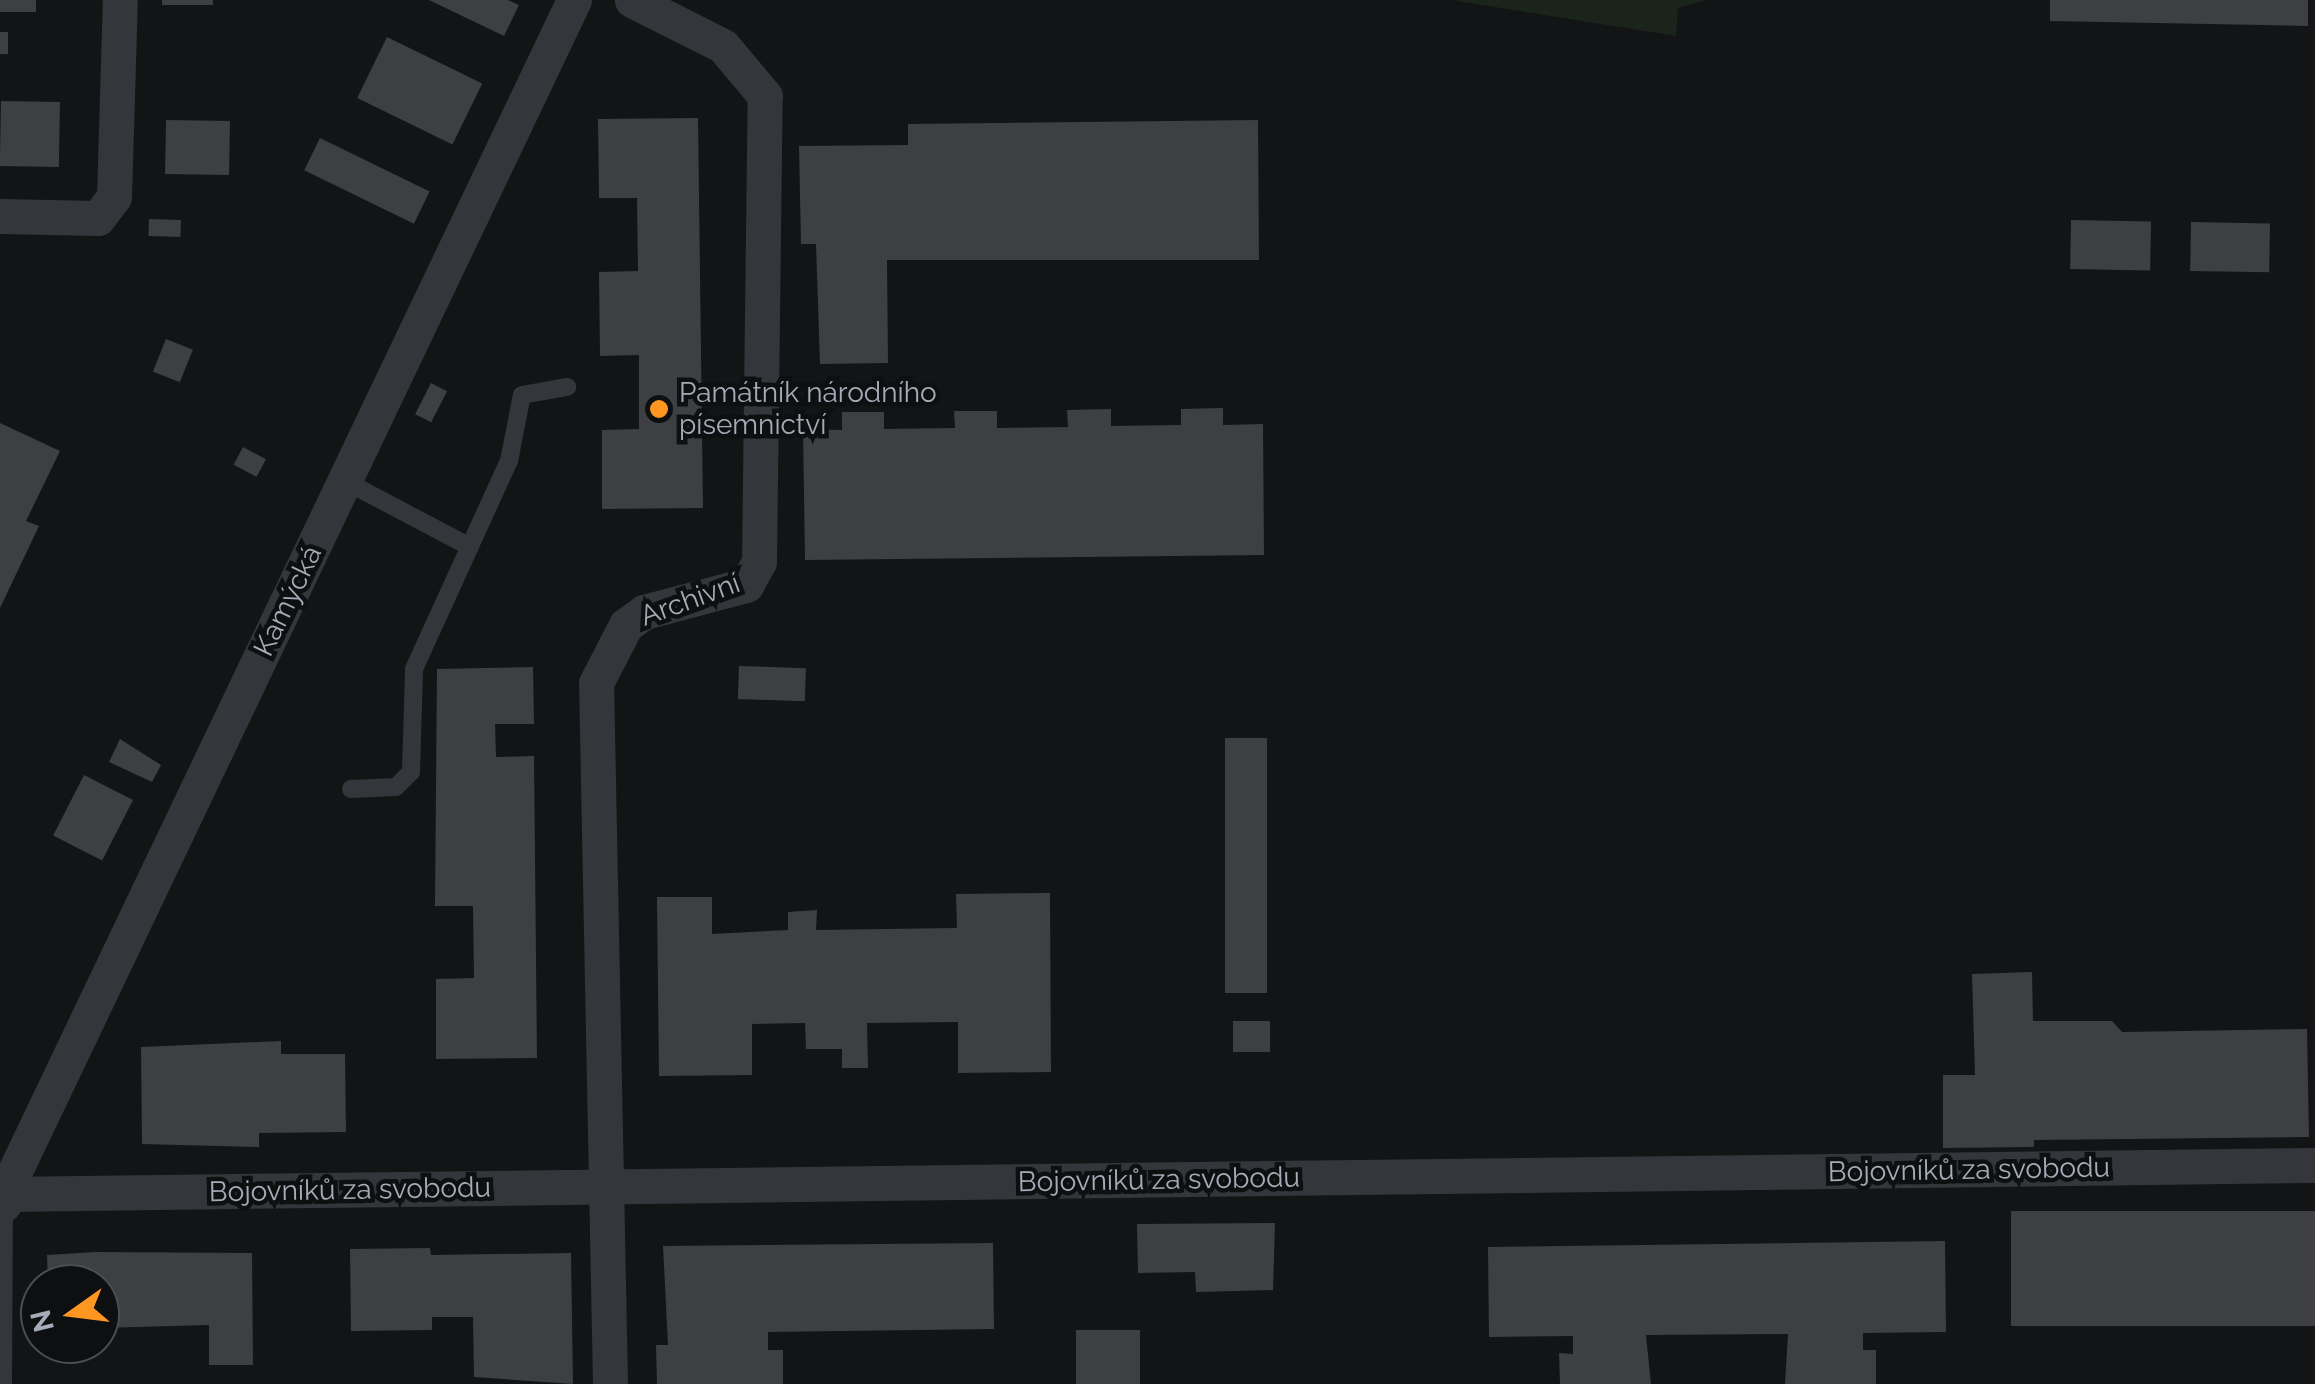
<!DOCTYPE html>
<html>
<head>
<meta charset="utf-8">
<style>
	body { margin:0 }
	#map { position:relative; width:2315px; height:1384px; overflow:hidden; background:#131415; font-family:Raleway,sans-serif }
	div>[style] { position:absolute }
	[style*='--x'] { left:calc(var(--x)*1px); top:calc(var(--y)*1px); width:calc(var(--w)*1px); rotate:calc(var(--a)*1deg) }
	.green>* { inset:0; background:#1b241b }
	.building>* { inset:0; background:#3d3f43; transform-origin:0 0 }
	.service>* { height:18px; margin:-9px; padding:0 9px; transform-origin:9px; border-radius:9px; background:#34363b }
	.minor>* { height:35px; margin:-17.5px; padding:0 17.5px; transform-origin:17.5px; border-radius:17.5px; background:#34363b }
	.tertiary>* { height:45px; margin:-22.5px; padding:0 22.5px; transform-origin:22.5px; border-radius:22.5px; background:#34363b }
	.dots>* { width:28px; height:28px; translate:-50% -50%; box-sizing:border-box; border:5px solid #0e0f10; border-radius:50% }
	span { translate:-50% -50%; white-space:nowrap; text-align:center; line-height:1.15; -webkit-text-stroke:9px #0e0f10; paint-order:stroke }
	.poi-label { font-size:28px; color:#a4acb7 }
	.left { translate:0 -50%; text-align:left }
	.street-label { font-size:28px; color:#a4acb7 }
	.north { position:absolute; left:20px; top:1264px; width:100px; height:100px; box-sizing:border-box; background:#0e0f10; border:2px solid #4a4e53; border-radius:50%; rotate:256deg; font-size:28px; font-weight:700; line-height:40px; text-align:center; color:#a4acb7 }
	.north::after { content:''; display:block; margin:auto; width:35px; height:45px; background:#ff9622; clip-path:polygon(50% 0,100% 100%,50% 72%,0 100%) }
</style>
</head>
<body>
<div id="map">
	<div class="green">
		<div style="clip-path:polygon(1451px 0,1706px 0,1678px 8px,1676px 36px)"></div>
	</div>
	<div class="building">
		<div style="left:0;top:0;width:36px;height:12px"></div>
		<div style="left:162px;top:0;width:51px;height:5px"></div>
		<div style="clip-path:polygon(429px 0,508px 0,519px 5px,504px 36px)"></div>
		<div style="clip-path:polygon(2050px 0,2308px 0,2308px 26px,2050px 21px)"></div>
		<div style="left:0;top:32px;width:8px;height:22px"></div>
		<div style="left:387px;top:37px;width:106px;height:68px;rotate:26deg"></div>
		<div style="left:1px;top:101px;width:59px;height:65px;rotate:1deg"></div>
		<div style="clip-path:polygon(698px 118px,703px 508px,602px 509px,602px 430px,639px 429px,639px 355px,600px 356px,599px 272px,638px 271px,637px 198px,599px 198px,598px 119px)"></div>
		<div style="left:166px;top:120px;width:64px;height:54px;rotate:1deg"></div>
		<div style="clip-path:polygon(1258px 120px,1259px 260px,887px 260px,888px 363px,820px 364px,816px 244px,801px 244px,799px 146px,908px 145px,908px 124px)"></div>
		<div style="left:320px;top:138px;width:122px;height:36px;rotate:26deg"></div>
		<div style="left:149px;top:219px;width:32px;height:17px;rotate:2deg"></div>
		<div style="left:2071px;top:220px;width:80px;height:49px;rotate:1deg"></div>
		<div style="left:2191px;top:222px;width:79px;height:49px;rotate:1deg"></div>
		<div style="left:166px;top:339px;width:29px;height:35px;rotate:22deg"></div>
		<div style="left:431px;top:383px;width:18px;height:35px;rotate:27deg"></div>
		<div style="clip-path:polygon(1223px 408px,1223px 425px,1263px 424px,1264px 555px,805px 560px,803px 429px,842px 430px,842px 412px,884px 412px,884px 429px,955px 428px,954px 411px,997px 411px,997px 428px,1068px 427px,1067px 410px,1111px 409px,1111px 426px,1181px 425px,1181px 409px)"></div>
		<div style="clip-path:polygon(0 423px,60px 451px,26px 521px,39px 526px,0 608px)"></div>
		<div style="left:243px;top:447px;width:26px;height:20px;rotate:28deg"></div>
		<div style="left:739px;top:666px;width:67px;height:33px;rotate:2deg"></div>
		<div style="clip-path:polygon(533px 667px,534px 724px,495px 724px,496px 757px,534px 756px,537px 1058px,436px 1059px,436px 979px,474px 978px,473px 906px,435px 906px,437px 669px)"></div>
		<div style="left:1225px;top:738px;width:42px;height:255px"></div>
		<div style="clip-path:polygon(120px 739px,161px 765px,152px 782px,109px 762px)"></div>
		<div style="left:84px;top:775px;width:55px;height:68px;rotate:27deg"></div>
		<div style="clip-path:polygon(1050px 893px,1051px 1072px,958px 1073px,958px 1022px,867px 1023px,868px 1068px,842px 1068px,842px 1049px,806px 1049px,805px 1023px,752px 1024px,752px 1075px,659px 1076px,657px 897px,712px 897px,712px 934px,788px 930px,788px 912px,802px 911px,817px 910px,816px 930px,957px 928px,956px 894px)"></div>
		<div style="clip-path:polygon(2032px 972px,2033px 1021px,2112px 1021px,2122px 1032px,2307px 1029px,2309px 1137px,2034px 1140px,2034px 1147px,1943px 1148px,1943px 1075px,1975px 1075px,1972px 974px)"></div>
		<div style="left:1233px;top:1021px;width:37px;height:31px"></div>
		<div style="clip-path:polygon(281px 1041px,281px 1054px,345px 1054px,346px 1132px,259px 1133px,259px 1147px,142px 1144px,141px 1047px)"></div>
		<div style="left:2315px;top:1211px;width:115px;height:304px;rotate:90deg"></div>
		<div style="clip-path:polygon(1275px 1223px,1273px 1290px,1196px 1292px,1195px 1272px,1138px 1273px,1137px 1224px)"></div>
		<div style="clip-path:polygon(1945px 1241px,1946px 1332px,1863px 1333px,1863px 1350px,1876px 1350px,1876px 1384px,1785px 1384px,1788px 1334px,1646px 1335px,1651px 1384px,1560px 1384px,1559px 1353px,1573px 1354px,1573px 1336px,1489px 1337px,1488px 1247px)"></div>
		<div style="clip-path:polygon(993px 1243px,994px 1329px,768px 1332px,768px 1350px,783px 1350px,783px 1384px,657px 1384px,656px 1345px,668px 1345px,663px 1246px)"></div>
		<div style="clip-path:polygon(430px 1248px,431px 1255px,571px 1253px,573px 1384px,474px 1377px,473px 1317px,432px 1317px,432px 1330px,351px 1331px,350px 1249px)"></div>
		<div style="clip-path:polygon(95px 1252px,252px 1253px,253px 1365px,209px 1365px,209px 1325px,100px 1328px,100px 1284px,48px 1284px,47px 1255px)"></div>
		<div style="left:1076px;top:1330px;width:64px;height:54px"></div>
	</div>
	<div class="service">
		<div style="--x:345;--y:481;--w:141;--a:27.8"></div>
		<div style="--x:351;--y:789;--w:45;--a:-2.5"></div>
		<div style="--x:396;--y:787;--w:21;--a:-45"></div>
		<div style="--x:411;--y:772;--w:103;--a:-88.3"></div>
		<div style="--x:414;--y:669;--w:229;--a:-65.5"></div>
		<div style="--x:509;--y:461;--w:67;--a:-78.9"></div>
		<div style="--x:522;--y:395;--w:46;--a:-10.1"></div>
		<div style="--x:3;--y:1384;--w:184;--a:-89.7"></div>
	</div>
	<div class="minor">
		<div style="--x:574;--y:0;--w:1323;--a:115.52"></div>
		<div style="--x:4;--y:1194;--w:2311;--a:-0.72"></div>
		<div style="--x:0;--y:216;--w:98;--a:1.2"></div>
		<div style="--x:98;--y:218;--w:26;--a:-53"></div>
		<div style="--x:114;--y:197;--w:197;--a:-88.3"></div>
		<div style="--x:610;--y:1384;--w:701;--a:-91.14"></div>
		<div style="--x:596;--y:683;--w:65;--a:-62.7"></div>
		<div style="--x:626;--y:625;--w:22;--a:-36"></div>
		<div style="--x:644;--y:612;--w:106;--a:-14.8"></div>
		<div style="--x:746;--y:585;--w:26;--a:-61"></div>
		<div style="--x:759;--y:562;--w:466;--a:-89.3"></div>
		<div style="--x:765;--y:96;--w:65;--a:-130"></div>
		<div style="--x:723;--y:46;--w:102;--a:-153.2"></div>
	</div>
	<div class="tertiary">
		<div style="--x:0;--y:1190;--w:11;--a:90"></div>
	</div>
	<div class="dots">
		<div style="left:659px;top:409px;background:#ff9622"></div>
	</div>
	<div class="poi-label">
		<span class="left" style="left:679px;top:409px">Památník národního<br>písemnictví</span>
	</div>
	<div class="street-label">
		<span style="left:690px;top:600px;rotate:-20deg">Archivní</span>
		<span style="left:288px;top:601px;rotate:-64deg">Kamýcká</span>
		<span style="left:1969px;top:1170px;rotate:-1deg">Bojovníků za svobodu</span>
		<span style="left:1159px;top:1180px;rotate:-1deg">Bojovníků za svobodu</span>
		<span style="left:350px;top:1190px;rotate:-1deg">Bojovníků za svobodu</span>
	</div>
	<div class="north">N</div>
</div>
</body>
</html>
